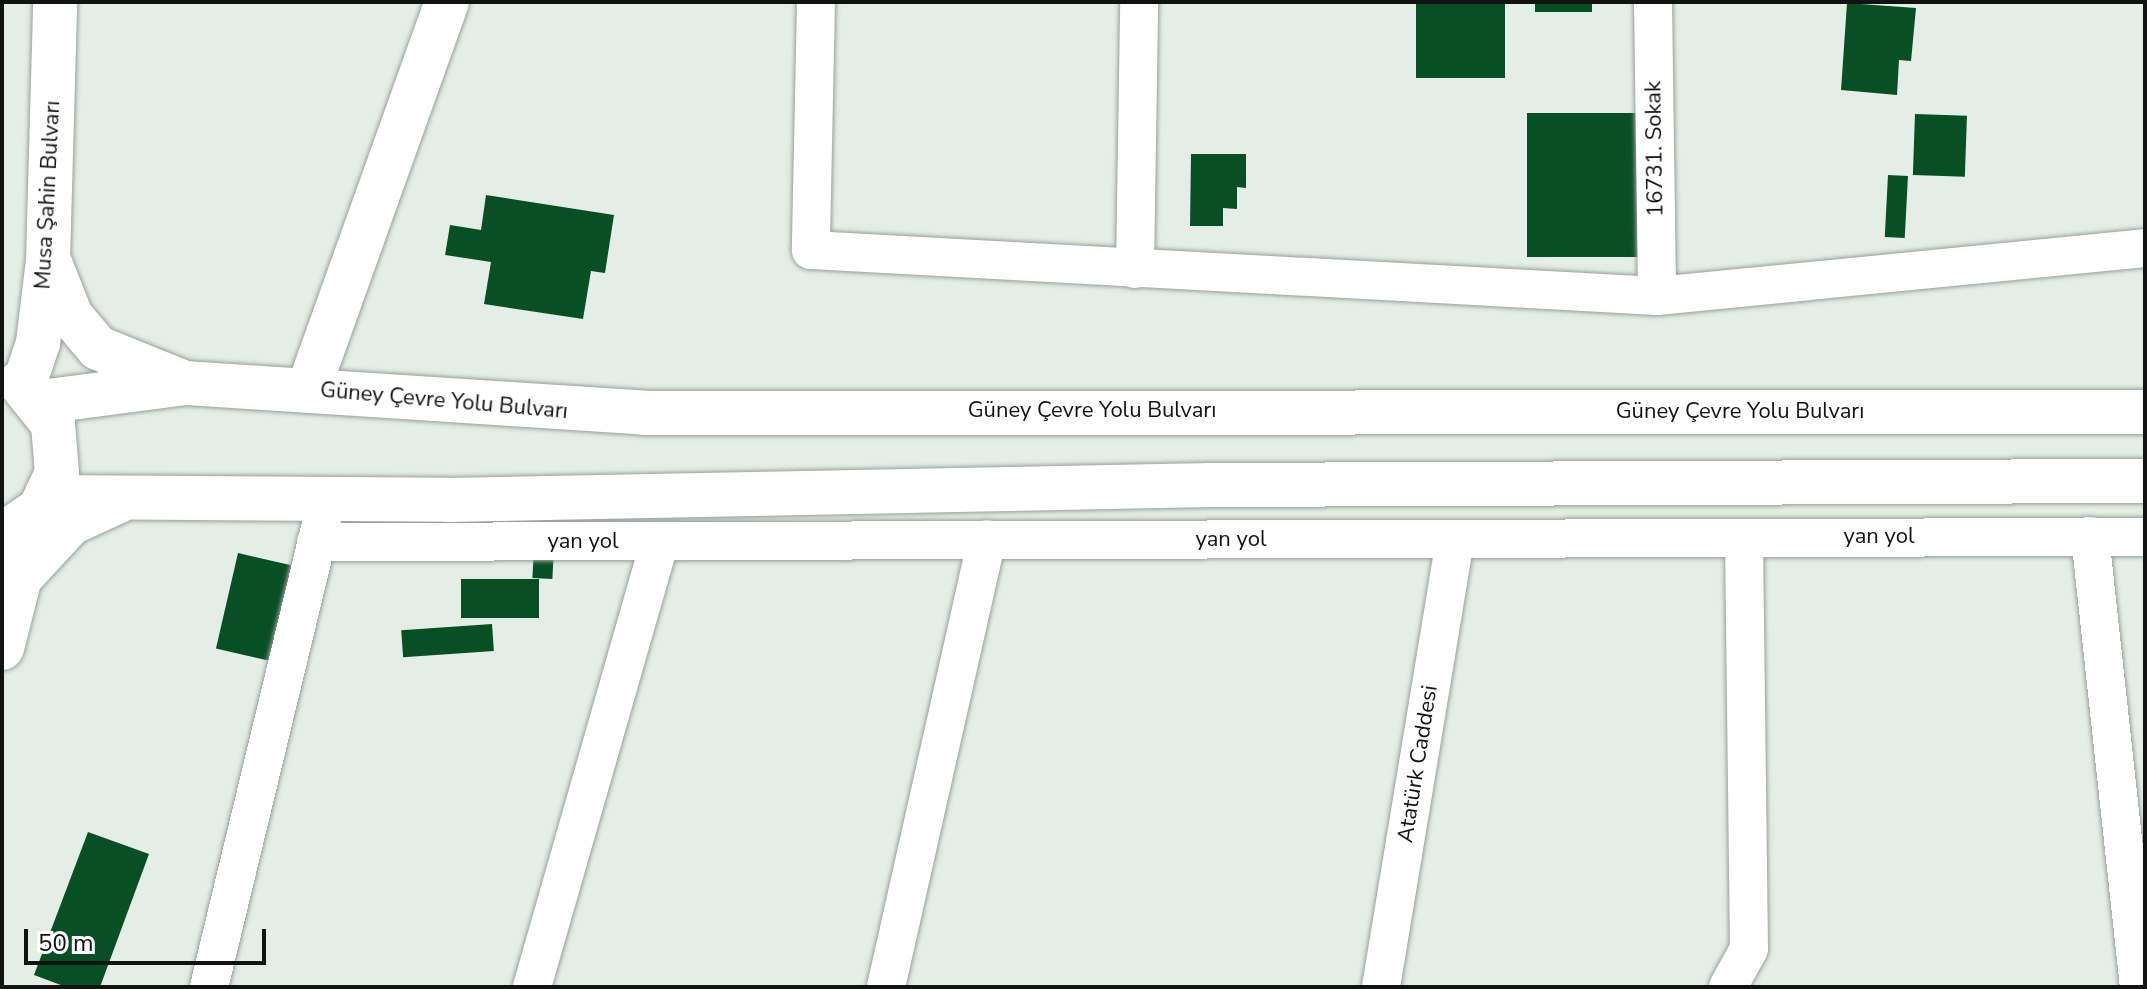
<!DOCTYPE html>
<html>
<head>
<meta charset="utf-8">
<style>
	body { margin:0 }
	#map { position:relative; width:2147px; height:989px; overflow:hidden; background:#e5eee6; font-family:"Nunito Sans",sans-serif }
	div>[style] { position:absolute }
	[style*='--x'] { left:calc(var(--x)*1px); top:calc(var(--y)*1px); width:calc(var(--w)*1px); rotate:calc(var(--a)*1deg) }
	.building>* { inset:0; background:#094f26; transform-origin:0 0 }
	.roads { filter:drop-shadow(0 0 2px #98a19a) drop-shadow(0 0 2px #98a19a) }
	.street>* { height:38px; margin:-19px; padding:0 19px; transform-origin:19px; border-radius:19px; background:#fff }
	.secondary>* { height:44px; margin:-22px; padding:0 22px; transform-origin:22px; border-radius:22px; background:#fff }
	.primary>* { height:44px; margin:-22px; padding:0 22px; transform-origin:22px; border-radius:22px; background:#fff }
	.highway>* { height:44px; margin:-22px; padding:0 22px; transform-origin:22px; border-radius:22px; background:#fff }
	span { translate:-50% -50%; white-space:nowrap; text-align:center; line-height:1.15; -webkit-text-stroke:8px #fff; paint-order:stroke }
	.street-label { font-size:22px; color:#101311 }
	.frame { position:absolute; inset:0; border:4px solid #101311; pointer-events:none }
	.scale { position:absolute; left:24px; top:929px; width:242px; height:36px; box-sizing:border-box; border:4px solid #101311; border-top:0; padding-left:10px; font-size:24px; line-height:28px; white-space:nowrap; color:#101311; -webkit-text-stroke:6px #fff; paint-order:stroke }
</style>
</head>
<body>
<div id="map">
	<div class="building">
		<div style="left:1416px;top:2px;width:89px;height:76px"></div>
		<div style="left:1535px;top:2px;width:57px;height:10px"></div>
		<div style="clip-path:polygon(1847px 3px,1916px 8px,1911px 61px,1899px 60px,1897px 95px,1841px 90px)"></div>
		<div style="left:1639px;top:113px;width:144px;height:112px;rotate:90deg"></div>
		<div style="left:1915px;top:114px;width:52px;height:61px;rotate:2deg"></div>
		<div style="clip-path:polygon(1191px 154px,1246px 154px,1246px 188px,1237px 187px,1237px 209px,1223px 208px,1223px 226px,1190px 226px)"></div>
		<div style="left:1888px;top:175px;width:20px;height:62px;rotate:3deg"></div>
		<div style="clip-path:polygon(486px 195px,614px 215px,605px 273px,591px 271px,583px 319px,484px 304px,491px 262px,445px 255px,450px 225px,481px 230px)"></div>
		<div style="left:534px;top:547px;width:20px;height:31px;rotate:3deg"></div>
		<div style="left:238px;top:553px;width:58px;height:98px;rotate:13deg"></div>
		<div style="left:539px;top:579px;width:39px;height:78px;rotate:90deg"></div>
		<div style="left:492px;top:624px;width:27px;height:91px;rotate:86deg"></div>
		<div style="clip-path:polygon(88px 832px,149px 854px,100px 987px,66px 987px,34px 975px)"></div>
	</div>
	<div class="roads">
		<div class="street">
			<div style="--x:816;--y:2;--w:248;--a:91.2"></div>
			<div style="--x:811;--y:250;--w:847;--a:3.11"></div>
			<div style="--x:1657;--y:296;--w:490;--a:-5.6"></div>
			<div style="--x:1653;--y:2;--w:294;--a:89.2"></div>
			<div style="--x:1135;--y:269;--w:267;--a:-89.1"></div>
			<div style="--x:2090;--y:536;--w:454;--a:83.8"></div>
			<div style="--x:316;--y:542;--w:1829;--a:-0.16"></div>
			<div style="--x:209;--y:987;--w:481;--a:-76.4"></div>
			<div style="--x:532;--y:987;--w:463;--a:-74"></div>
			<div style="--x:886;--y:987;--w:459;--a:-77.3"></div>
			<div style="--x:1381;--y:987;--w:452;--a:-80.6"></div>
			<div style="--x:1728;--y:987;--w:43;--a:-61.1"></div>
			<div style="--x:1749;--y:949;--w:411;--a:-90.7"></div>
		</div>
		<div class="secondary">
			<div style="--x:308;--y:390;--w:412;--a:-70.3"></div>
		</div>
		<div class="primary">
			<div style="--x:2;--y:648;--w:105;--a:-75.7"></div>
		</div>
		<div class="highway">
			<div style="--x:50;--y:263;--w:57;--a:68.4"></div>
			<div style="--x:71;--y:316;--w:42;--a:49.8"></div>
			<div style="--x:98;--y:348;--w:88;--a:21.9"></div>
			<div style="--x:24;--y:385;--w:44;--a:-71.6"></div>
			<div style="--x:38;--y:343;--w:84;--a:-83.1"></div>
			<div style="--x:48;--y:260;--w:258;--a:-88.4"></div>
			<div style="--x:41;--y:402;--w:146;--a:-7.5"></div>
			<div style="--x:186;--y:383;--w:459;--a:3.7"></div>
			<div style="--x:644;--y:413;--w:1501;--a:-0.04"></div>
			<div style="--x:48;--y:497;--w:401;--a:0.4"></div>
			<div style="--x:449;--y:500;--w:762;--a:-1.13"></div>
			<div style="--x:1211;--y:485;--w:934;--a:-0.25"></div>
			<div style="--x:2;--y:535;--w:46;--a:-34.4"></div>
			<div style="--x:40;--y:509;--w:40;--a:-65"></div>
			<div style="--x:57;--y:473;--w:49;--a:-94.7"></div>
			<div style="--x:53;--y:424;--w:53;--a:-128.8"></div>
			<div style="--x:18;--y:580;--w:78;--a:-47.1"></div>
			<div style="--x:71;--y:523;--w:51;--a:-24.5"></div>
		</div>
	</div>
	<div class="street-label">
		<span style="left:1655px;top:149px;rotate:-91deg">16731. Sokak</span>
		<span style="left:48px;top:195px;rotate:-87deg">Musa Şahin Bulvarı</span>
		<span style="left:444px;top:401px;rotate:5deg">Güney Çevre Yolu Bulvarı</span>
		<span style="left:1092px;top:411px">Güney Çevre Yolu Bulvarı</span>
		<span style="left:1740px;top:412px">Güney Çevre Yolu Bulvarı</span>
		<span style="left:1879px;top:537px">yan yol</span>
		<span style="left:1231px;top:540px">yan yol</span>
		<span style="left:583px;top:542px">yan yol</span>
		<span style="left:1418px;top:764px;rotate:-81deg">Atatürk Caddesi</span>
	</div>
	<div class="frame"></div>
	<div class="scale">50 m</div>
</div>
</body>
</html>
